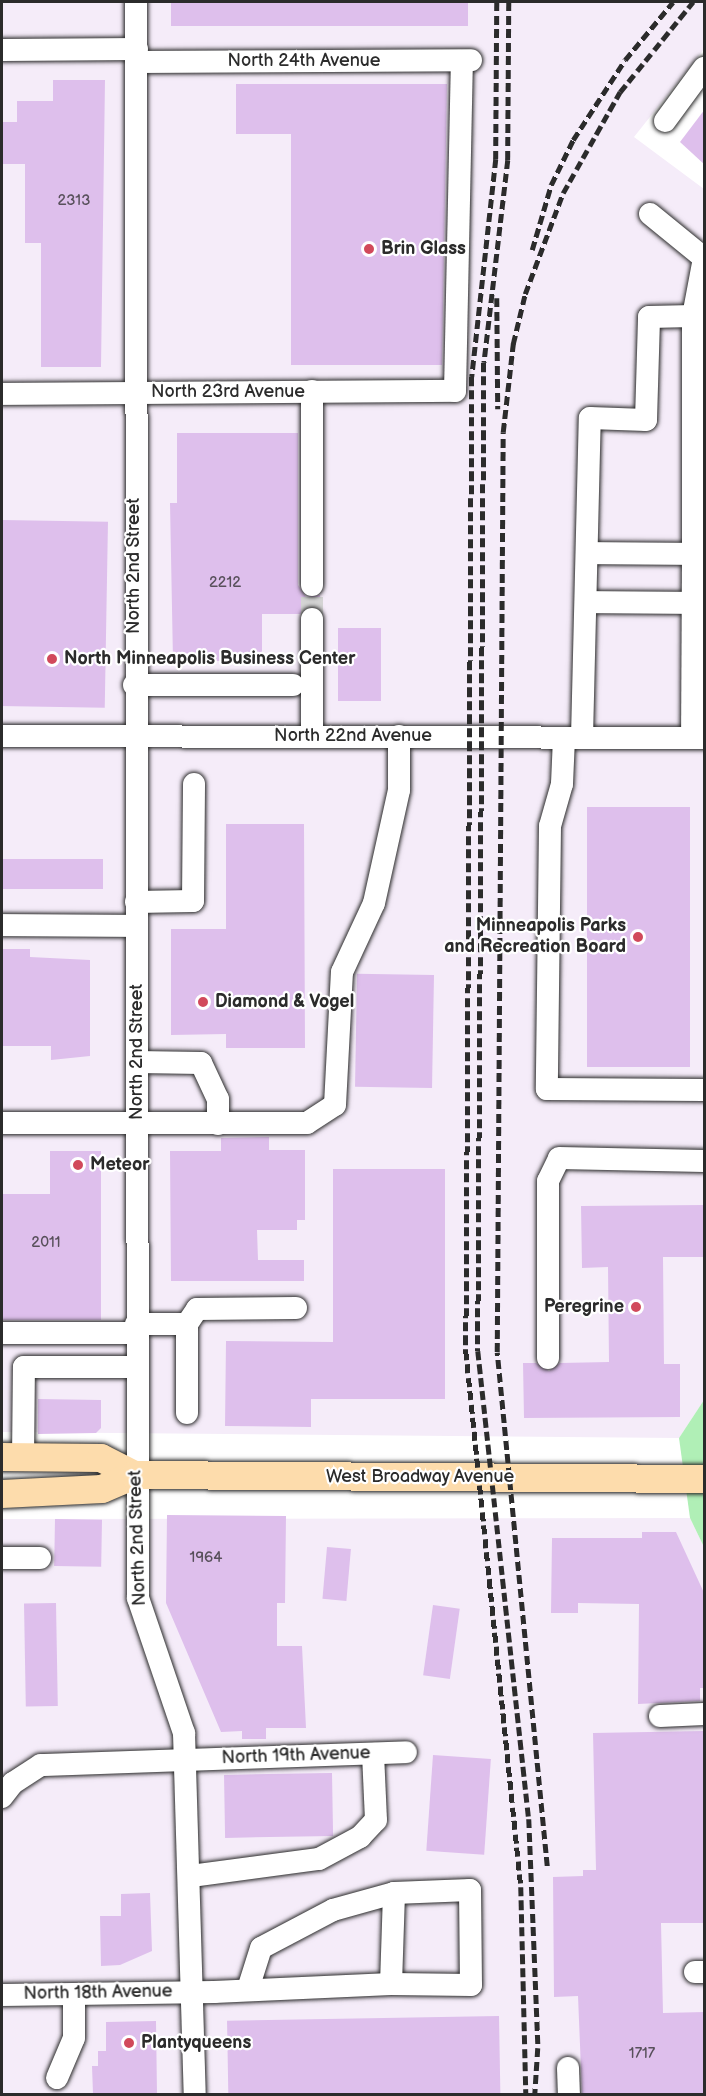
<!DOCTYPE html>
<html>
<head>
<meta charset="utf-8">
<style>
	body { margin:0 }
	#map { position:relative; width:706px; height:2096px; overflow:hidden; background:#fff; font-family:"Balsamiq Sans",sans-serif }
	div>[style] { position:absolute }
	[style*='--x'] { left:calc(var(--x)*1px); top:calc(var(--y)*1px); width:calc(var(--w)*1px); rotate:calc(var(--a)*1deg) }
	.built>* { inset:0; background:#f5ecf9 }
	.green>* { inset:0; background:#b0efb6 }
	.building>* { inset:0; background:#debfec; transform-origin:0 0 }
	.minor-tunnel>* { height:22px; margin-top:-11px; transform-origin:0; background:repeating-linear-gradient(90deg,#d5d5d5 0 22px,transparent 0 33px) }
	.roads { filter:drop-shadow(0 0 2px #2b2b2b) drop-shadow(0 0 2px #2b2b2b) }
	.minor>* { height:22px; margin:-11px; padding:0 11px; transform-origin:11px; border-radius:11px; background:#fff }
	.major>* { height:28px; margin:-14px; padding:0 14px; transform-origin:14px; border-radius:14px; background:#fddcac }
	.rail>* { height:4.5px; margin-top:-2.25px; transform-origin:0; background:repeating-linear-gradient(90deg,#2b2b2b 0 9px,transparent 0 13.5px) }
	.dots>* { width:16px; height:16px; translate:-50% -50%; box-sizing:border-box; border:3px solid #fff; border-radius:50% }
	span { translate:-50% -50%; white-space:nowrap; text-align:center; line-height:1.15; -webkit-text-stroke:4.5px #fff; paint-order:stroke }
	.number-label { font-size:15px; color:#58505b }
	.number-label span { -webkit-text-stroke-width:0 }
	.street-label { font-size:18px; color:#2b2b2b }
	.poi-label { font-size:18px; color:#2b2b2b; font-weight:700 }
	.left { translate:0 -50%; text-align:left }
	.right { translate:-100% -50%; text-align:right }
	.frame { position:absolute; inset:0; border:3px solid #2b2b2b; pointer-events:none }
</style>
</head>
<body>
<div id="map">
	<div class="built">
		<div style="clip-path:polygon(2px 2px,704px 2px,704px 49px,634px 137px,704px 189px,704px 1400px,679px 1438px,2px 1432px)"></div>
		<div style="clip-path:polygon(690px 1518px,704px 1547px,704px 2094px,2px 2094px,2px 1519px)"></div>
	</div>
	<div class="green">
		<div style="clip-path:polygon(704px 1400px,704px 1547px,690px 1518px,679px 1438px)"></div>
	</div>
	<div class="building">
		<div style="left:171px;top:2px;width:297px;height:24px"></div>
		<div style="clip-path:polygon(53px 80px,105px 80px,101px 367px,41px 367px,41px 243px,25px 243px,25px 164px,2px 164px,2px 122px,17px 122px,17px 101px,53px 101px)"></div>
		<div style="clip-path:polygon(236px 84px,447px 84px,442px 365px,291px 365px,291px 134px,236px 134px)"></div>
		<div style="clip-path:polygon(705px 109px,705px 165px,680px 142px)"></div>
		<div style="clip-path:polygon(177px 433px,298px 433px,298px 585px,306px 597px,320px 595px,320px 609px,311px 606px,300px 614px,262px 614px,262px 661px,173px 661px,170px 503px,177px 503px)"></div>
		<div style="left:2px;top:520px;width:106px;height:186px;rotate:1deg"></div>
		<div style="left:338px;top:628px;width:43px;height:73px"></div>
		<div style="left:587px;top:807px;width:103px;height:260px"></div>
		<div style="clip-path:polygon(226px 824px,304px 824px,305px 1048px,226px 1048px,226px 1034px,171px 1035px,171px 929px,226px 929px)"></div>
		<div style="left:2px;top:859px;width:101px;height:30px"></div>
		<div style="clip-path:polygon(2px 949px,30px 949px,30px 957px,90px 960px,90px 1056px,51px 1060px,51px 1046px,2px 1046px)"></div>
		<div style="left:434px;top:975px;width:113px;height:77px;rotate:91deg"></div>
		<div style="clip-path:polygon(269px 1137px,269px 1150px,305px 1150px,305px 1220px,297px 1220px,297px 1230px,257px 1230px,258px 1260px,304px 1260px,304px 1281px,171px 1281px,170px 1151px,221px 1151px,221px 1138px)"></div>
		<div style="clip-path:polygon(50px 1151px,101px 1151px,101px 1320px,2px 1320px,2px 1194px,50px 1194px)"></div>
		<div style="clip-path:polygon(333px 1169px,445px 1169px,445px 1399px,311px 1399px,311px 1427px,225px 1426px,226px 1341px,333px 1342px)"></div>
		<div style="clip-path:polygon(705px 1205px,705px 1257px,663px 1257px,664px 1364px,680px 1364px,680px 1417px,524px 1418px,523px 1363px,536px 1363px,549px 1371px,560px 1363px,609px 1362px,608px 1267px,582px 1268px,581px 1206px)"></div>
		<div style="clip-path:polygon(38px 1399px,101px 1400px,101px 1428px,96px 1433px,38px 1434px)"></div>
		<div style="clip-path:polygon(167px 1515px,286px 1516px,285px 1603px,277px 1603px,277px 1646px,302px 1646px,306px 1728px,266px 1728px,266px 1739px,242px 1739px,242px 1731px,221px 1732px,166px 1603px)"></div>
		<div style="left:55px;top:1519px;width:47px;height:47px;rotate:1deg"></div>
		<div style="clip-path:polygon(642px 1532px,676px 1532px,705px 1595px,705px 1688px,700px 1688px,700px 1701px,638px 1704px,639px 1604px,578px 1603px,578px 1613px,551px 1613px,552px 1538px,642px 1538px)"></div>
		<div style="left:327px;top:1547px;width:24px;height:52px;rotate:5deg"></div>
		<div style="left:56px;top:1603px;width:103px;height:32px;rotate:89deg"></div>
		<div style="left:433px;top:1605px;width:27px;height:71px;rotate:8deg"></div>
		<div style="clip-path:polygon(705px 1731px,705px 1923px,661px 1923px,663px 2013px,705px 2012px,705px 2094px,582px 2094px,578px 1996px,554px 1997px,553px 1877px,583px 1876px,583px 1870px,596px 1870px,593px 1733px)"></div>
		<div style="left:433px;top:1755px;width:58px;height:96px;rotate:4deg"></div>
		<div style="left:332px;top:1773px;width:63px;height:108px;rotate:89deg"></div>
		<div style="clip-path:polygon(150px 1893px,152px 1951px,120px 1965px,101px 1966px,100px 1916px,121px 1916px,121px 1894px)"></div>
		<div style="left:499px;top:2016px;width:78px;height:272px;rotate:89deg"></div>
		<div style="clip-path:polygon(156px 2021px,157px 2094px,93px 2094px,92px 2066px,98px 2066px,98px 2051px,106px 2051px,106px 2022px)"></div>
	</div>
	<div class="minor-tunnel">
		<div style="--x:312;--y:619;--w:34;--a:-90"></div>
	</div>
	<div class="roads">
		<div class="minor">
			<div style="--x:136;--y:2;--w:1596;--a:89.93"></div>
			<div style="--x:138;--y:1598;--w:143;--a:71.2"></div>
			<div style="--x:184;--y:1733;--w:361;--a:88.3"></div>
			<div style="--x:2;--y:50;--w:135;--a:-0.4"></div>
			<div style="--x:137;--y:62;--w:334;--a:-0.3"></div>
			<div style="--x:665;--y:121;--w:66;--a:-53.7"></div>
			<div style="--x:650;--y:214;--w:70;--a:39.2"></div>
			<div style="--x:704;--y:258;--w:59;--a:100.7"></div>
			<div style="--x:693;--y:316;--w:238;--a:90"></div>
			<div style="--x:693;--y:554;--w:11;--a:0"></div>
			<div style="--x:312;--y:391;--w:194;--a:90"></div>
			<div style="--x:2;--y:394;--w:453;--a:-0.4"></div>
			<div style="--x:455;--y:391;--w:330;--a:-88.8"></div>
			<div style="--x:587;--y:553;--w:106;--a:0.5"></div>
			<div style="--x:693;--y:554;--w:184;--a:90.3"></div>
			<div style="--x:586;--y:602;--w:106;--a:0.5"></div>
			<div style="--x:312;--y:619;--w:117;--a:90"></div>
			<div style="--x:134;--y:685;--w:159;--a:0"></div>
			<div style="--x:2;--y:736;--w:702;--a:0.16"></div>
			<div style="--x:582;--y:737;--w:319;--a:-88.6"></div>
			<div style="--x:590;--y:418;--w:56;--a:2"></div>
			<div style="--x:646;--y:420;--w:103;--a:-88.3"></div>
			<div style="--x:649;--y:317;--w:44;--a:-1.3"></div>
			<div style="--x:564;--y:738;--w:46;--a:92.5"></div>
			<div style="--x:562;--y:784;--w:44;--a:105.9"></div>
			<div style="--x:550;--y:826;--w:263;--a:90.7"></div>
			<div style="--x:547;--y:1089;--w:157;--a:0.4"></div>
			<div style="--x:136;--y:902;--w:57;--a:-1"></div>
			<div style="--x:193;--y:901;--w:117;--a:-89.5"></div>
			<div style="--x:2;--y:925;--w:134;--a:0.4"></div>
			<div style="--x:137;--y:1062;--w:64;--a:0.9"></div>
			<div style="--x:201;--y:1063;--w:40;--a:65"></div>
			<div style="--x:218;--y:1099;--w:25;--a:90"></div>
			<div style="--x:2;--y:1123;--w:305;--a:0"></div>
			<div style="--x:307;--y:1123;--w:33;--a:-33"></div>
			<div style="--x:335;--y:1105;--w:133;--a:-87"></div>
			<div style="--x:342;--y:972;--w:76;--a:-65.1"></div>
			<div style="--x:374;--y:903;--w:116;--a:-77.5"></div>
			<div style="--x:399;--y:790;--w:54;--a:-90"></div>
			<div style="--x:136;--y:1324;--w:51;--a:0"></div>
			<div style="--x:187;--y:1324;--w:89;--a:90"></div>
			<div style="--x:187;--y:1324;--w:18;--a:-56"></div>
			<div style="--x:197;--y:1309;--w:99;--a:-0.6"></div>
			<div style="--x:2;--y:1333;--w:134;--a:0"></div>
			<div style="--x:548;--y:1358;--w:177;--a:-90"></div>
			<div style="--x:548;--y:1181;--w:25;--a:-64"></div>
			<div style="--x:559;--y:1158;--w:145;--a:1.2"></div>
			<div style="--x:23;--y:1458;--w:91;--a:-89.4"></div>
			<div style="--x:24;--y:1367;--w:112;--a:0"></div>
			<div style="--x:2;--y:1558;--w:38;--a:0"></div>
			<div style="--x:660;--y:1716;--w:44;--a:-2.6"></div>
			<div style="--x:2;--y:1797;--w:18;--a:-52"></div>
			<div style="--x:13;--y:1783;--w:33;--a:-33"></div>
			<div style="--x:41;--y:1765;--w:365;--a:-2"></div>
			<div style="--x:191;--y:1876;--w:129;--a:-7.6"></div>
			<div style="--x:319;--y:1859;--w:47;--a:-28.2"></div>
			<div style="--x:360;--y:1837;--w:23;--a:-47"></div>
			<div style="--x:376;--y:1820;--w:66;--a:-92.6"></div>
			<div style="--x:695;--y:1972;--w:9;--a:0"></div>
			<div style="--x:391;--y:1984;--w:80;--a:0.7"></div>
			<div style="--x:471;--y:1985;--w:95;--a:-90.6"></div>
			<div style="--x:470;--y:1890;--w:76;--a:177.7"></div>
			<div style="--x:2;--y:1995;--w:212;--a:-0.8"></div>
			<div style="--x:214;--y:1992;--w:177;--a:-2.6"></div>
			<div style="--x:391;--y:1984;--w:91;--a:-88.1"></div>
			<div style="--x:394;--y:1893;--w:63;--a:164.4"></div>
			<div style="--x:333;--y:1910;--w:81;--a:152.2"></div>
			<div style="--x:261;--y:1948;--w:43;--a:107.6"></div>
			<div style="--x:568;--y:2068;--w:26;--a:88"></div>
			<div style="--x:57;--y:2078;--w:43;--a:-67"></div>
			<div style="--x:74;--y:2038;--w:44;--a:-90"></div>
		</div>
		<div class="major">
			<div style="--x:2;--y:1457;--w:99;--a:0.6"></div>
			<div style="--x:101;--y:1458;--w:38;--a:27"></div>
			<div style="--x:2;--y:1494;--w:100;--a:-2.9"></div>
			<div style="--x:102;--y:1489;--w:36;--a:-23"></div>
			<div style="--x:135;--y:1475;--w:569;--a:0.4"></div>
		</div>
	</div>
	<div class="rail">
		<div style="--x:497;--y:2;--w:157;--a:90.4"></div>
		<div style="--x:496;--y:159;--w:219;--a:96.3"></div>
		<div style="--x:472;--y:377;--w:974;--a:90.35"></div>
		<div style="--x:466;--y:1351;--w:539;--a:84.14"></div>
		<div style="--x:521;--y:1887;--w:207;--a:88.6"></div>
		<div style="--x:509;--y:2;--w:158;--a:90.4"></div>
		<div style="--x:508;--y:160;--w:204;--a:96.7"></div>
		<div style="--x:484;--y:363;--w:988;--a:90.35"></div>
		<div style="--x:478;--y:1351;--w:471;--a:83.8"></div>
		<div style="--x:529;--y:1819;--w:229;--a:87.7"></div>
		<div style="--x:538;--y:2048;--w:46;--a:93.7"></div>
		<div style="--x:532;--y:250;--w:68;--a:-73.7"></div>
		<div style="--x:551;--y:185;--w:50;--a:-63.9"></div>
		<div style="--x:573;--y:140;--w:95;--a:-57"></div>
		<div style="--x:625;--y:60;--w:75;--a:-50.4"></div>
		<div style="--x:497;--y:298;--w:111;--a:89.5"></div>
		<div style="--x:547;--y:1866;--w:516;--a:-95.56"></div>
		<div style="--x:497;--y:1352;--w:920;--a:-89.63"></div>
		<div style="--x:503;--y:432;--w:89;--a:-83.5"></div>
		<div style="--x:513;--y:344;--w:51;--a:-76.5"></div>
		<div style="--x:525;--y:294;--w:108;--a:-69.4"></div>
		<div style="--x:563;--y:193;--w:116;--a:-60.6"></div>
		<div style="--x:620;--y:92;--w:116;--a:-51"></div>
	</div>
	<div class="dots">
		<div style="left:369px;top:249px;background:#d1495b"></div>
		<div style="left:52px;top:659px;background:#d1495b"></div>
		<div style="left:638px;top:937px;background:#d1495b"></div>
		<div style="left:203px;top:1002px;background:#d1495b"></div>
		<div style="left:78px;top:1165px;background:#d1495b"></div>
		<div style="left:636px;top:1307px;background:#d1495b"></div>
		<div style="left:129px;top:2043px;background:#d1495b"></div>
	</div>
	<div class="number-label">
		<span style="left:74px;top:201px">2313</span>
		<span style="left:225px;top:583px">2212</span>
		<span style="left:46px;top:1243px">2011</span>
		<span style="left:206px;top:1558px">1964</span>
		<span style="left:642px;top:2054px">1717</span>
	</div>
	<div class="street-label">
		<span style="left:304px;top:61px">North 24th Avenue</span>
		<span style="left:228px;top:392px">North 23rd Avenue</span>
		<span style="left:134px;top:566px;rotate:-90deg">North 2nd Street</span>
		<span style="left:353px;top:736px">North 22nd Avenue</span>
		<span style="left:137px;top:1052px;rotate:-90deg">North 2nd Street</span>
		<span style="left:420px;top:1477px">West Broadway Avenue</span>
		<span style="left:138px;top:1538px;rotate:-92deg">North 2nd Street</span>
		<span style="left:296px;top:1756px;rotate:-2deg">North 19th Avenue</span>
		<span style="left:98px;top:1993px;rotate:-1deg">North 18th Avenue</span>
	</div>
	<div class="poi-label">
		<span class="left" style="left:381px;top:249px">Brin Glass</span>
		<span class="left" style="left:64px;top:659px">North Minneapolis Business Center</span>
		<span class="right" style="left:626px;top:937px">Minneapolis Parks<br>and Recreation Board</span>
		<span class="left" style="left:215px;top:1002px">Diamond &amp; Vogel</span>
		<span class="left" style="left:90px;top:1165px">Meteor</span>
		<span class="right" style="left:624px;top:1307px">Peregrine</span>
		<span class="left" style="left:141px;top:2043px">Plantyqueens</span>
	</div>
	<div class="frame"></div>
</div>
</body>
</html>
